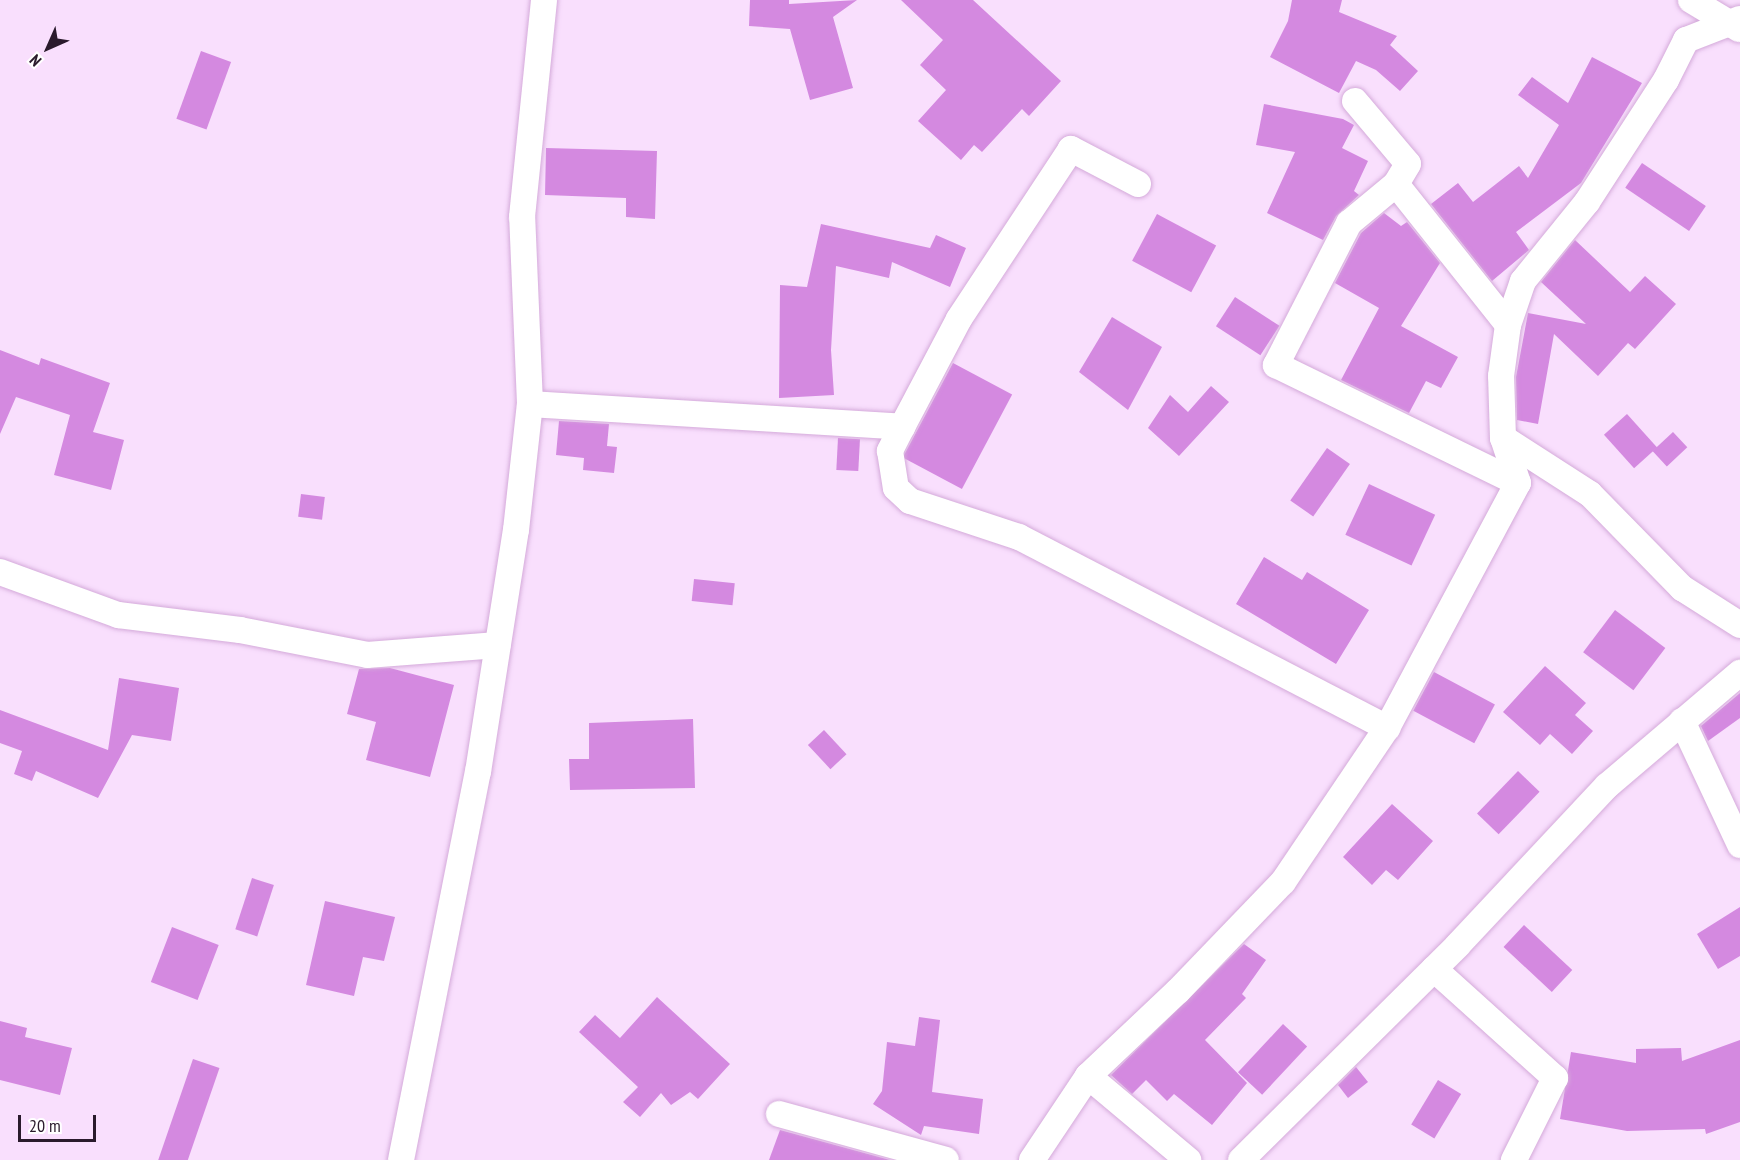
<!DOCTYPE html>
<html>
<head>
<meta charset="utf-8">
<style>
	body { margin:0 }
	#map { position:relative; width:1740px; height:1160px; overflow:hidden; background:#f9dffd; font-family:"PT Sans Narrow",sans-serif }
	div>[style] { position:absolute }
	[style*='--x'] { left:calc(var(--x)*1px); top:calc(var(--y)*1px); width:calc(var(--w)*1px); rotate:calc(var(--a)*1deg) }
	.building>* { inset:0; background:#d489e0; transform-origin:0 0 }
	.roads { filter:drop-shadow(0 0 2px #d4aada) drop-shadow(0 0 2px #d4aada) }
	.street>* { height:26px; margin:-13px; padding:0 13px; transform-origin:13px; border-radius:13px; background:#fff }
	span { translate:-50% -50%; white-space:nowrap; text-align:center; line-height:1.15; -webkit-text-stroke:5px #fff; paint-order:stroke }
	.north { position:absolute; left:18px; top:18px; width:60px; height:60px; -webkit-text-stroke:4px #fff; paint-order:stroke; rotate:225deg; font-size:16px; font-weight:700; line-height:24px; text-align:center; color:#2a1a2c }
	.north::after { content:''; display:block; margin:auto; width:21px; height:27px; background:#2a1a2c; clip-path:polygon(50% 0,100% 100%,50% 72%,0 100%) }
	.scale { position:absolute; left:18px; top:1115px; width:78px; height:27px; box-sizing:border-box; border:3px solid #2a1a2c; border-top:0; padding-left:8px; font-size:18px; line-height:21px; white-space:nowrap; color:#2a1a2c; -webkit-text-stroke:4px #fff; paint-order:stroke }
</style>
</head>
<body>
<div id="map">
	<div class="building">
		<div style="clip-path:polygon(750px 0,789px 0,789px 4px,857px 0,833px 17px,853px 88px,810px 100px,790px 29px,749px 26px)"></div>
		<div style="clip-path:polygon(901px 0,973px 0,1061px 81px,1029px 116px,1022px 109px,982px 152px,974px 145px,961px 160px,918px 121px,946px 90px,920px 65px,943px 40px)"></div>
		<div style="clip-path:polygon(1292px 0,1342px 0,1339px 12px,1397px 36px,1390px 45px,1418px 71px,1400px 91px,1376px 70px,1356px 61px,1339px 93px,1270px 57px,1288px 21px)"></div>
		<div style="left:201px;top:51px;width:32px;height:72px;rotate:20deg"></div>
		<div style="clip-path:polygon(1592px 57px,1642px 83px,1581px 183px,1516px 232px,1529px 250px,1492px 281px,1431px 204px,1458px 183px,1473px 202px,1519px 166px,1528px 178px,1559px 125px,1518px 95px,1532px 77px,1568px 103px)"></div>
		<div style="clip-path:polygon(1264px 104px,1343px 119px,1354px 125px,1342px 148px,1368px 161px,1354px 191px,1359px 195px,1336px 216px,1323px 240px,1267px 213px,1295px 152px,1256px 145px)"></div>
		<div style="clip-path:polygon(546px 148px,657px 151px,655px 219px,626px 217px,626px 198px,545px 195px)"></div>
		<div style="left:1642px;top:163px;width:77px;height:30px;rotate:34deg"></div>
		<div style="clip-path:polygon(1384px 213px,1401px 226px,1407px 222px,1440px 263px,1401px 326px,1458px 357px,1441px 388px,1426px 381px,1409px 413px,1341px 380px,1379px 308px,1335px 283px,1361px 233px)"></div>
		<div style="left:1157px;top:214px;width:67px;height:53px;rotate:28deg"></div>
		<div style="clip-path:polygon(821px 224px,930px 248px,936px 235px,966px 248px,950px 287px,892px 262px,889px 278px,836px 266px,831px 350px,834px 395px,779px 398px,780px 285px,807px 287px)"></div>
		<div style="clip-path:polygon(1575px 240px,1630px 292px,1645px 276px,1676px 304px,1635px 349px,1628px 343px,1598px 376px,1554px 334px,1538px 424px,1517px 420px,1516px 377px,1528px 313px,1586px 324px,1541px 282px)"></div>
		<div style="left:1235px;top:297px;width:53px;height:35px;rotate:33deg"></div>
		<div style="clip-path:polygon(1112px 317px,1162px 347px,1128px 410px,1079px 372px)"></div>
		<div style="clip-path:polygon(0 350px,39px 365px,41px 358px,110px 383px,93px 432px,124px 440px,111px 490px,54px 475px,70px 415px,16px 397px,0 434px)"></div>
		<div style="left:953px;top:363px;width:67px;height:107px;rotate:28deg"></div>
		<div style="clip-path:polygon(1211px 386px,1229px 402px,1179px 456px,1148px 428px,1170px 395px,1188px 412px)"></div>
		<div style="left:1627px;top:414px;width:45px;height:31px;rotate:48deg"></div>
		<div style="clip-path:polygon(559px 421px,609px 424px,607px 446px,617px 447px,614px 473px,583px 470px,584px 458px,556px 455px)"></div>
		<div style="left:1673px;top:432px;width:21px;height:28px;rotate:47deg"></div>
		<div style="left:838px;top:438px;width:22px;height:32px;rotate:3deg"></div>
		<div style="left:1327px;top:448px;width:28px;height:64px;rotate:35deg"></div>
		<div style="left:1369px;top:484px;width:73px;height:56px;rotate:25deg"></div>
		<div style="left:301px;top:494px;width:24px;height:23px;rotate:7deg"></div>
		<div style="clip-path:polygon(1264px 557px,1302px 580px,1307px 572px,1369px 610px,1336px 664px,1236px 604px)"></div>
		<div style="left:694px;top:579px;width:41px;height:22px;rotate:6deg"></div>
		<div style="left:1615px;top:610px;width:63px;height:53px;rotate:37deg"></div>
		<div style="clip-path:polygon(1545px 666px,1586px 703px,1575px 715px,1593px 731px,1572px 754px,1550px 734px,1540px 745px,1503px 712px)"></div>
		<div style="clip-path:polygon(390px 668px,454px 685px,430px 777px,366px 760px,376px 722px,347px 714px,359px 669px)"></div>
		<div style="left:1434px;top:672px;width:69px;height:44px;rotate:28deg"></div>
		<div style="clip-path:polygon(119px 678px,179px 688px,171px 741px,132px 735px,98px 798px,36px 771px,32px 781px,14px 774px,22px 751px,0 743px,0 710px,108px 750px)"></div>
		<div style="clip-path:polygon(1740px 693px,1740px 718px,1708px 741px,1701px 726px)"></div>
		<div style="clip-path:polygon(693px 719px,695px 788px,570px 790px,569px 759px,589px 759px,589px 723px)"></div>
		<div style="left:824px;top:730px;width:33px;height:22px;rotate:47deg"></div>
		<div style="left:1518px;top:771px;width:30px;height:59px;rotate:44deg"></div>
		<div style="clip-path:polygon(1392px 804px,1433px 841px,1398px 880px,1386px 870px,1372px 885px,1343px 857px)"></div>
		<div style="left:252px;top:878px;width:23px;height:54px;rotate:18deg"></div>
		<div style="clip-path:polygon(325px 901px,395px 917px,384px 961px,363px 957px,354px 996px,306px 985px)"></div>
		<div style="clip-path:polygon(1740px 907px,1740px 956px,1718px 969px,1697px 934px)"></div>
		<div style="left:1524px;top:925px;width:66px;height:30px;rotate:43deg"></div>
		<div style="left:172px;top:927px;width:50px;height:59px;rotate:21deg"></div>
		<div style="clip-path:polygon(1244px 944px,1266px 960px,1242px 994px,1246px 998px,1205px 1040px,1247px 1083px,1212px 1125px,1174px 1094px,1167px 1101px,1146px 1080px,1132px 1094px,1111px 1075px)"></div>
		<div style="clip-path:polygon(657px 997px,730px 1064px,698px 1099px,690px 1092px,671px 1105px,661px 1093px,640px 1117px,623px 1102px,638px 1087px,579px 1032px,595px 1015px,620px 1038px)"></div>
		<div style="clip-path:polygon(919px 1017px,940px 1020px,932px 1092px,983px 1099px,979px 1134px,924px 1126px,921px 1135px,873px 1104px,882px 1091px,887px 1042px,915px 1046px)"></div>
		<div style="clip-path:polygon(0 1021px,27px 1028px,25px 1037px,72px 1048px,60px 1095px,0 1080px)"></div>
		<div style="left:1283px;top:1024px;width:33px;height:66px;rotate:43deg"></div>
		<div style="clip-path:polygon(1740px 1040px,1740px 1122px,1706px 1134px,1705px 1129px,1627px 1131px,1560px 1119px,1571px 1052px,1636px 1063px,1636px 1049px,1681px 1048px,1682px 1061px)"></div>
		<div style="left:193px;top:1059px;width:28px;height:107px;rotate:19deg"></div>
		<div style="clip-path:polygon(1356px 1067px,1368px 1082px,1348px 1098px,1338px 1085px)"></div>
		<div style="left:1438px;top:1080px;width:27px;height:52px;rotate:31deg"></div>
		<div style="clip-path:polygon(780px 1130px,890px 1160px,769px 1160px)"></div>
	</div>
	<div class="roads">
		<div class="street">
			<div style="--x:1691;--y:0;--w:56;--a:31.1"></div>
			<div style="--x:1355;--y:101;--w:82;--a:49.9"></div>
			<div style="--x:1408;--y:164;--w:23;--a:121"></div>
			<div style="--x:1396;--y:184;--w:61;--a:140.3"></div>
			<div style="--x:1349;--y:223;--w:160;--a:117.2"></div>
			<div style="--x:1276;--y:365;--w:269;--a:26"></div>
			<div style="--x:1138;--y:184;--w:76;--a:-152.4"></div>
			<div style="--x:1071;--y:149;--w:204;--a:123.4"></div>
			<div style="--x:959;--y:319;--w:122;--a:117.8"></div>
			<div style="--x:902;--y:427;--w:27;--a:117"></div>
			<div style="--x:890;--y:451;--w:37;--a:81"></div>
			<div style="--x:896;--y:488;--w:19;--a:43"></div>
			<div style="--x:910;--y:501;--w:115;--a:18.3"></div>
			<div style="--x:1019;--y:537;--w:415;--a:27.4"></div>
			<div style="--x:1396;--y:184;--w:180;--a:51.5"></div>
			<div style="--x:530;--y:404;--w:373;--a:3.5"></div>
			<div style="--x:1503;--y:438;--w:103;--a:32.8"></div>
			<div style="--x:1590;--y:494;--w:132;--a:45.6"></div>
			<div style="--x:1682;--y:588;--w:69;--a:32.5"></div>
			<div style="--x:0;--y:572;--w:126;--a:20"></div>
			<div style="--x:118;--y:615;--w:123;--a:7"></div>
			<div style="--x:240;--y:630;--w:129;--a:11.1"></div>
			<div style="--x:367;--y:655;--w:131;--a:-4.4"></div>
			<div style="--x:1682;--y:721;--w:137;--a:64.9"></div>
			<div style="--x:1434;--y:969;--w:163;--a:42"></div>
			<div style="--x:1555;--y:1078;--w:92;--a:116.6"></div>
			<div style="--x:1088;--y:1076;--w:131;--a:40"></div>
			<div style="--x:779;--y:1114;--w:173;--a:15.4"></div>
			<div style="--x:401;--y:1160;--w:396;--a:-78.8"></div>
			<div style="--x:478;--y:772;--w:245;--a:-81.1"></div>
			<div style="--x:516;--y:530;--w:127;--a:-83.7"></div>
			<div style="--x:530;--y:404;--w:187;--a:-92.4"></div>
			<div style="--x:522;--y:217;--w:218;--a:-84.2"></div>
			<div style="--x:1032;--y:1160;--w:101;--a:-56.3"></div>
			<div style="--x:1088;--y:1076;--w:124;--a:-43.4"></div>
			<div style="--x:1178;--y:991;--w:151;--a:-46.1"></div>
			<div style="--x:1283;--y:882;--w:186;--a:-56"></div>
			<div style="--x:1387;--y:728;--w:278;--a:-61.9"></div>
			<div style="--x:1518;--y:483;--w:47;--a:-108.4"></div>
			<div style="--x:1503;--y:438;--w:62;--a:-91.8"></div>
			<div style="--x:1501;--y:376;--w:51;--a:-82.2"></div>
			<div style="--x:1508;--y:325;--w:46;--a:-71.2"></div>
			<div style="--x:1523;--y:281;--w:102;--a:-51"></div>
			<div style="--x:1587;--y:202;--w:145;--a:-57.1"></div>
			<div style="--x:1666;--y:80;--w:45;--a:-63.4"></div>
			<div style="--x:1686;--y:40;--w:58;--a:-21.3"></div>
			<div style="--x:1241;--y:1160;--w:305;--a:-44.7"></div>
			<div style="--x:1458;--y:945;--w:218;--a:-46.9"></div>
			<div style="--x:1607;--y:786;--w:175;--a:-40.4"></div>
		</div>
	</div>
	<div class="north">N</div>
	<div class="scale">20 m</div>
</div>
</body>
</html>
